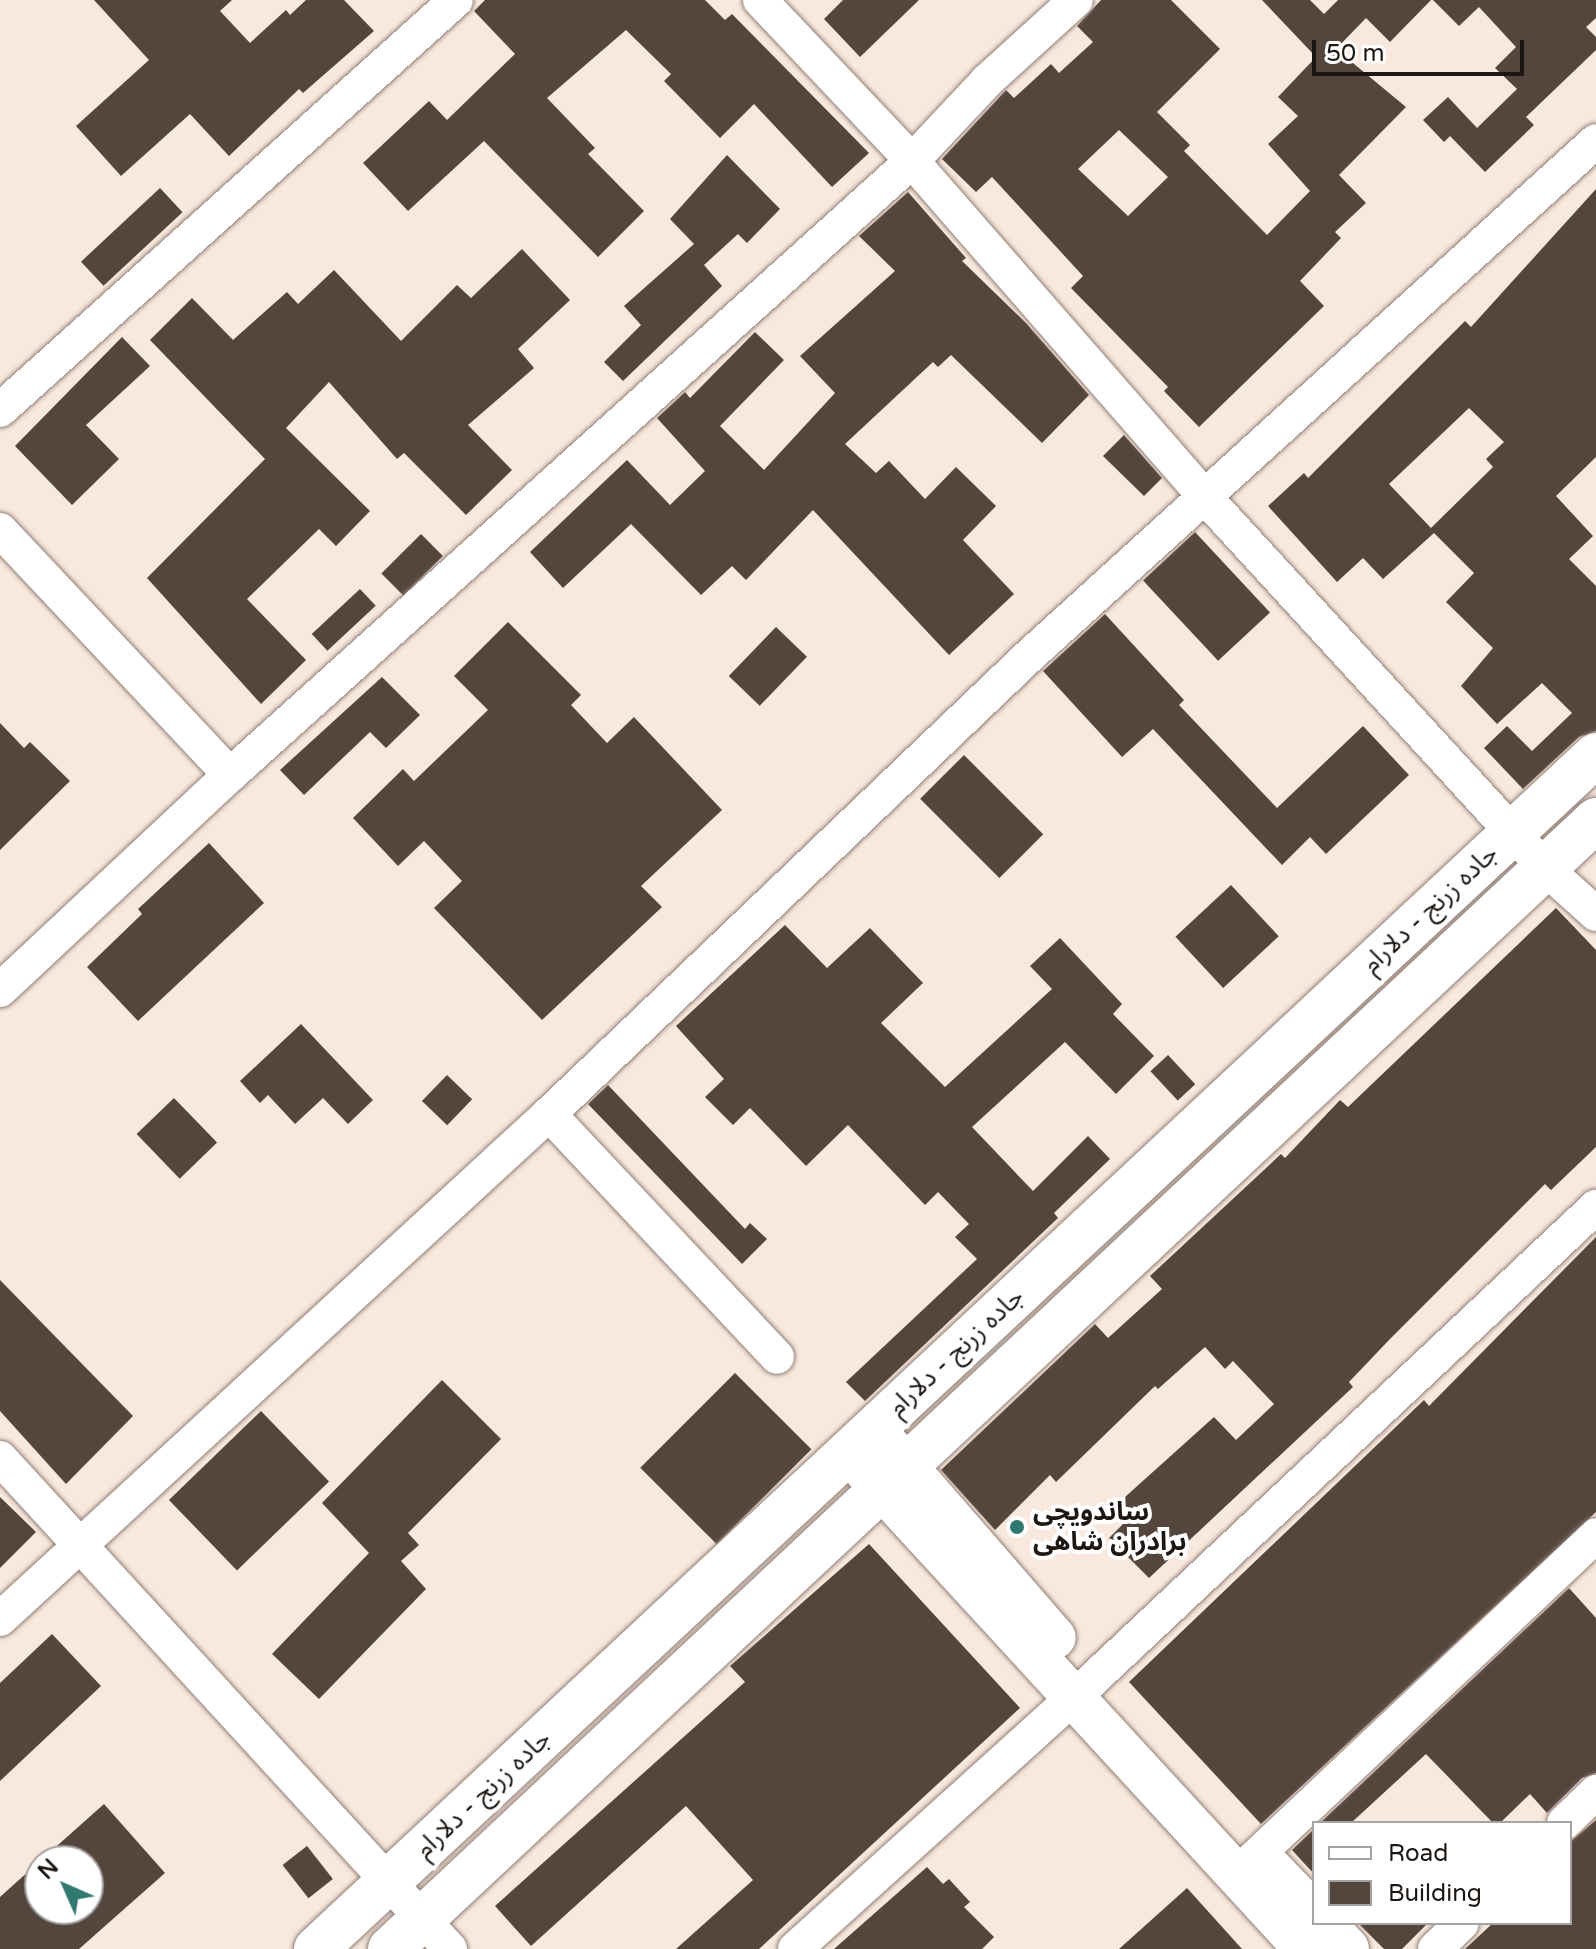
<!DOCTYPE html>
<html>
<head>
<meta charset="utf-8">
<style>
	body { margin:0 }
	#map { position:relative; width:1596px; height:1949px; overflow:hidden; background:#f9e8dd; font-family:"Varela Round","Noto Sans Arabic",sans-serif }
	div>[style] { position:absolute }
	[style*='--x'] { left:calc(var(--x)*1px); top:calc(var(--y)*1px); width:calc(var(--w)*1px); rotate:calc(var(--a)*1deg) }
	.building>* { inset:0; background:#54463d; transform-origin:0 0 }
	.roads { filter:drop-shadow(0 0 2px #908077) drop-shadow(0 0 2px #908077) }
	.minor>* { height:34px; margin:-17px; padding:0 17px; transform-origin:17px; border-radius:17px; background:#fff }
	.major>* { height:42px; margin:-21px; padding:0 21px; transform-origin:21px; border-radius:21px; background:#fff }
	.highway>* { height:44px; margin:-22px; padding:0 22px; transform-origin:22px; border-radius:22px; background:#fff }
	.dots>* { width:22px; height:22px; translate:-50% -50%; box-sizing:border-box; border:4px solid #fff; border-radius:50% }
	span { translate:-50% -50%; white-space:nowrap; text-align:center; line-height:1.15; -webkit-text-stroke:8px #fff; paint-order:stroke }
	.street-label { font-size:26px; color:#1d1713 }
	.poi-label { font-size:26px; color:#1d1713; font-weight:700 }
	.left { translate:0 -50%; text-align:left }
	.legend { position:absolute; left:1312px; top:1821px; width:260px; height:104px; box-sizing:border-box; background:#fff; border:2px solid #a5a2a1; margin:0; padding:10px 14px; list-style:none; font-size:24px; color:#1d1713 }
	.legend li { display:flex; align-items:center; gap:16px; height:40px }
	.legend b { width:40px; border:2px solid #a5a2a1 }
	.north { position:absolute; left:24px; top:1845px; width:80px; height:80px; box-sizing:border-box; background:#fff; border:2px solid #a5a2a1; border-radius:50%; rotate:315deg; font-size:22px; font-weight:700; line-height:32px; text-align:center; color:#1d1713 }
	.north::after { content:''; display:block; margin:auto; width:28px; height:36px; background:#317870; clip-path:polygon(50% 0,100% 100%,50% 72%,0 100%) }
	.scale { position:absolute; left:1312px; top:40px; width:212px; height:36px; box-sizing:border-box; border:4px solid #1d1713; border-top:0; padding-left:10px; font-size:24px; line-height:28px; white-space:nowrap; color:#1d1713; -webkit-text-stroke:6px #fff; paint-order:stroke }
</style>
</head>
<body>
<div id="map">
	<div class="building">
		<div style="clip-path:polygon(94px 0,232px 0,220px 11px,250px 43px,286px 10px,290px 15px,306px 0,344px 0,374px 31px,303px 93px,299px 89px,229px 156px,190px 114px,121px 176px,76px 126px,149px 60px)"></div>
		<div style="clip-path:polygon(485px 0,705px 0,725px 20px,732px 14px,869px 153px,832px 187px,754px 104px,720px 138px,664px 81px,671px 74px,626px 30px,547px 98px,595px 148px,588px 154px,644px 211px,598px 257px,484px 141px,408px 211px,363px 163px,429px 101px,447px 120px,515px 54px,474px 11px)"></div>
		<div style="clip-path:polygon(843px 0,919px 0,860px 57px,824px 19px)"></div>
		<div style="clip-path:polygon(evenodd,1101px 0,1171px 0,1220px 49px,1157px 112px,1190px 145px,1184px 151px,1267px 235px,1310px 191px,1268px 144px,1298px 116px,1278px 97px,1316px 57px,1262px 0,1310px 0,1324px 14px,1338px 0,1431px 0,1390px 42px,1366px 18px,1336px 49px,1406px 107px,1339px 175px,1366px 203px,1335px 232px,1341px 238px,1300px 281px,1324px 306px,1199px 427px,1164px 391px,1168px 387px,1071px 288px,1083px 276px,992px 177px,976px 192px,942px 159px,1006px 90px,1014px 98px,1051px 64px,1059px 73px,1093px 42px,1077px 26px,1101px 0,1119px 130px,1168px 177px,1128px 216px,1078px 169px,1119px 130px)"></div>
		<div style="clip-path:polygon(1433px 0,1596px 0,1596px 18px,1586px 27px,1596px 37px,1596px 50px,1526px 117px,1534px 125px,1485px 172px,1450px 136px,1444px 142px,1423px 120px,1448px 97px,1477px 128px,1517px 89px,1495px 68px,1516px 47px,1479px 7px,1459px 26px)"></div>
		<div style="clip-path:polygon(727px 155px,780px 209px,747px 243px,738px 234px,704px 265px,722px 286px,623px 381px,604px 362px,641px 325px,624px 306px,694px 244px,670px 219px)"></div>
		<div style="left:160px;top:188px;width:33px;height:108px;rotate:47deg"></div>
		<div style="clip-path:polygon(evenodd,1596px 189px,1596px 457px,1556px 496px,1593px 536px,1569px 559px,1596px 586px,1596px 731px,1579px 737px,1523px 789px,1484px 748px,1507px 726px,1532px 751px,1572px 713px,1542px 683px,1497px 724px,1461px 686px,1493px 648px,1446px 602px,1474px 573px,1434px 533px,1383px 579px,1363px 558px,1337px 582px,1268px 506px,1304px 473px,1308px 478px,1465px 321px,1471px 327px,1596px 189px,1469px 408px,1504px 442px,1486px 459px,1493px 467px,1431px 528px,1389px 484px,1469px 408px)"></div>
		<div style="clip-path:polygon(908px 192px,966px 258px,962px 261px,1026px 323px,1089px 395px,1042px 443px,951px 355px,938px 367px,933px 362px,845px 444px,876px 473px,889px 461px,925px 499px,956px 467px,996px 506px,963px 540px,1014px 594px,949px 655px,813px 510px,746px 580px,732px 566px,701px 595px,631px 524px,563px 588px,530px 552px,627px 460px,670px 505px,705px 471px,657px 418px,685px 392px,690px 398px,755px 332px,784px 360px,720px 426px,764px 470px,835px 393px,800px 356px,895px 271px,859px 236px)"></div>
		<div style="clip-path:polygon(522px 249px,570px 300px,518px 349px,534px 368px,468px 425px,512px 470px,466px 515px,404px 453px,397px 459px,329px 382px,286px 428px,370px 511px,336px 546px,319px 529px,247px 599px,306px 660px,261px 704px,147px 578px,265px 459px,150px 340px,192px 298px,233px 340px,287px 292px,298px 304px,334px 270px,401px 341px,457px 285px,471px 298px)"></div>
		<div style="clip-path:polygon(122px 337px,150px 366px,86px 425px,119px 459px,72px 505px,15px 446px)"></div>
		<div style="clip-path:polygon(1124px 435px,1162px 478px,1144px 496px,1103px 456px)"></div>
		<div style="left:1195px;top:532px;width:110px;height:71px;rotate:47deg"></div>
		<div style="left:421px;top:534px;width:31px;height:56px;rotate:45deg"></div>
		<div style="left:360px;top:589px;width:23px;height:66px;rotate:47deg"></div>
		<div style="clip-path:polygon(1105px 614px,1184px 700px,1179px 705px,1277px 808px,1363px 726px,1409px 775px,1326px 854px,1310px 837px,1282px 865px,1153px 729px,1122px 757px,1043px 671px)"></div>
		<div style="clip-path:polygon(508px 622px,581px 695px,571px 705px,607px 743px,634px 717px,722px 810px,641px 886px,662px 907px,542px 1020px,434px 908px,462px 881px,424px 841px,398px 866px,353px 818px,403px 769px,414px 781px,488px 710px,454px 676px)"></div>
		<div style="left:776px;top:627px;width:43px;height:68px;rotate:44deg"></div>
		<div style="clip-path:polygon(382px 677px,420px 715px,386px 748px,370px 732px,304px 795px,280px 770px)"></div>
		<div style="clip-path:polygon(0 723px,24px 748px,30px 742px,70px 781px,0 850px)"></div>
		<div style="left:964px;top:755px;width:112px;height:62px;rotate:45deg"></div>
		<div style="clip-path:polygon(209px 843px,264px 903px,138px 1021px,87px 967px,142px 914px,138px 909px)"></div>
		<div style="left:1231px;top:885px;width:70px;height:76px;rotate:47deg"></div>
		<div style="clip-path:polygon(1556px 908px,1596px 950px,1596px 1147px,1551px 1190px,1545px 1184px,1389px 1340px,1349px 1382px,1353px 1387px,1149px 1578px,1109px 1538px,1128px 1519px,1115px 1506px,1214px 1417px,1236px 1440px,1274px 1404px,1233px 1361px,1225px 1369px,1205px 1347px,1158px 1389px,1155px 1386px,1056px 1482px,1050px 1475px,995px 1530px,941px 1470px,1095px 1324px,1108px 1338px,1162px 1289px,1150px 1276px,1281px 1154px,1285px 1158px,1340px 1100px,1348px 1107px)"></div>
		<div style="clip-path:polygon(785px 925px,827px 968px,870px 928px,923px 983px,881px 1023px,945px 1087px,1052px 989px,1030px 966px,1060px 938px,1122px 1004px,1113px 1014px,1154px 1056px,1116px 1094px,1065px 1042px,972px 1127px,1033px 1191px,1088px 1136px,1110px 1159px,1054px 1213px,1058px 1218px,865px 1401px,846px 1382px,977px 1259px,955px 1237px,969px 1224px,938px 1192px,925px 1205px,848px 1125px,806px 1166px,750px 1108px,733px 1125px,705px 1097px,724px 1079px,676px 1026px)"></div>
		<div style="clip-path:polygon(301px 1024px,373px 1100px,348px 1124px,323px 1098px,295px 1124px,268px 1095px,260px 1103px,240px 1081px)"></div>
		<div style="left:1168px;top:1055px;width:40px;height:24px;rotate:47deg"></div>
		<div style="left:447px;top:1075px;width:35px;height:36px;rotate:44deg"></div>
		<div style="clip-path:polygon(608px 1085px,745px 1229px,750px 1223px,767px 1239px,742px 1264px,588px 1104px)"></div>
		<div style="left:174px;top:1098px;width:62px;height:52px;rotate:46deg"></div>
		<div style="clip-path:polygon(1596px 1237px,1596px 1512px,1261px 1824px,1129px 1682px,1424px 1400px,1429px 1406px)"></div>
		<div style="clip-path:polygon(0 1280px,133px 1416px,66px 1484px,0 1411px)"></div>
		<div style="left:735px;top:1373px;width:108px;height:134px;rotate:45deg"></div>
		<div style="clip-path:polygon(442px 1380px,501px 1439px,408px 1533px,419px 1545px,401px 1561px,426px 1589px,319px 1699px,272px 1654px,369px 1553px,322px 1503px)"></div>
		<div style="left:261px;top:1411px;width:98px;height:128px;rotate:46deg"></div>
		<div style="clip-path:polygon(0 1497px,36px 1532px,0 1568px)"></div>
		<div style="clip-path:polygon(869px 1544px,1020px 1708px,759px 1949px,676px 1949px,753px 1880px,686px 1806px,531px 1946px,495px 1906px,745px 1682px,730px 1666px)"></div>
		<div style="clip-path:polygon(1569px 1588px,1596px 1618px,1596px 1773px,1582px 1778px,1547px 1813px,1530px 1794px,1500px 1823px,1493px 1823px,1426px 1754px,1351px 1823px,1320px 1823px)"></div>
		<div style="clip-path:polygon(52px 1634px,101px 1686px,0 1781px,0 1683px)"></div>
		<div style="clip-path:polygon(104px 1804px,165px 1873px,79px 1949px,0 1949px,0 1897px,40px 1861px,40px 1909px,88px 1909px,88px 1861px,40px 1861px)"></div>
		<div style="clip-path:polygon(1596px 1820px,1596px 1949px,1465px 1949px,1493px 1923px,1570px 1923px,1570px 1842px)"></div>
		<div style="clip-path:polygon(1314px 1829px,1314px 1874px,1292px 1850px)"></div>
		<div style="left:307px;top:1846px;width:42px;height:31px;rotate:52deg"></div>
		<div style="clip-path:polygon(927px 1867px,943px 1884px,949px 1879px,970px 1902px,964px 1907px,994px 1937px,982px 1949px,834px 1949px)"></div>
		<div style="clip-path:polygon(1187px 1888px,1242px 1949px,1119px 1949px)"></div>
		<div style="clip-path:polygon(1358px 1923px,1428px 1923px,1402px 1949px,1384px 1949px)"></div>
	</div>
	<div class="roads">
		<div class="minor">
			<div style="--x:760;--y:0;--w:221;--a:46.6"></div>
			<div style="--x:912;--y:161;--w:444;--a:48.9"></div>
			<div style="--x:1204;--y:496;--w:505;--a:47.49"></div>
			<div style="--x:1545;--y:868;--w:69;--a:42"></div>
			<div style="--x:0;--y:410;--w:613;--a:-41.96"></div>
			<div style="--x:0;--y:530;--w:336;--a:46.8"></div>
			<div style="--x:0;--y:990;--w:315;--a:-43.1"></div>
			<div style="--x:230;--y:775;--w:918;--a:-42"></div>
			<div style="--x:912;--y:161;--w:110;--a:-46.8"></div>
			<div style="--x:987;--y:81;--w:120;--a:-42.3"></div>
			<div style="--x:549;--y:1114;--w:333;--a:46.8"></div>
			<div style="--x:0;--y:1458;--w:666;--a:47.49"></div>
			<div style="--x:0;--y:1619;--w:746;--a:-42.61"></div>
			<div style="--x:549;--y:1114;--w:662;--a:-43.65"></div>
			<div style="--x:1028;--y:657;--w:767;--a:-42.25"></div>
			<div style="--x:1564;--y:1823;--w:45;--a:-44.1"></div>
			<div style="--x:1239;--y:1872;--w:491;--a:-43.3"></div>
			<div style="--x:795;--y:1949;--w:373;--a:-42.1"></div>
			<div style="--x:1072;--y:1699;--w:719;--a:-43.2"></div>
			<div style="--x:1435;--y:1949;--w:37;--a:-44"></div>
		</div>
		<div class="major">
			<div style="--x:874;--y:1429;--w:276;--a:49.1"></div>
			<div style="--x:849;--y:1453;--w:674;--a:47.41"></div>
			<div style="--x:1262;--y:1859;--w:75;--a:46.1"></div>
			<div style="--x:1324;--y:1923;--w:35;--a:47"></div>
		</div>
		<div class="highway">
			<div style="--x:316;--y:1949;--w:1750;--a:-43.01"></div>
			<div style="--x:390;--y:1949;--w:1652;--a:-43.11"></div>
		</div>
	</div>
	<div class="dots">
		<div style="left:1017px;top:1527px;background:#317870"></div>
	</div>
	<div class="street-label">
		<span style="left:1430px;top:909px;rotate:-43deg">جاده زرنج - دلارام</span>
		<span style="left:956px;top:1352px;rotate:-43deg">جاده زرنج - دلارام</span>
		<span style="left:483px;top:1794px;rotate:-43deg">جاده زرنج - دلارام</span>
	</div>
	<div class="poi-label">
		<span class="left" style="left:1033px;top:1527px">ساندویچی<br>برادران شاهی</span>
	</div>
	<ul class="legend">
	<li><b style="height:10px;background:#fff"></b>Road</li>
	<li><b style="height:22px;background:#54463d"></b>Building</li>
	</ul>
	<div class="north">N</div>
	<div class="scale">50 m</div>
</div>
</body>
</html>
